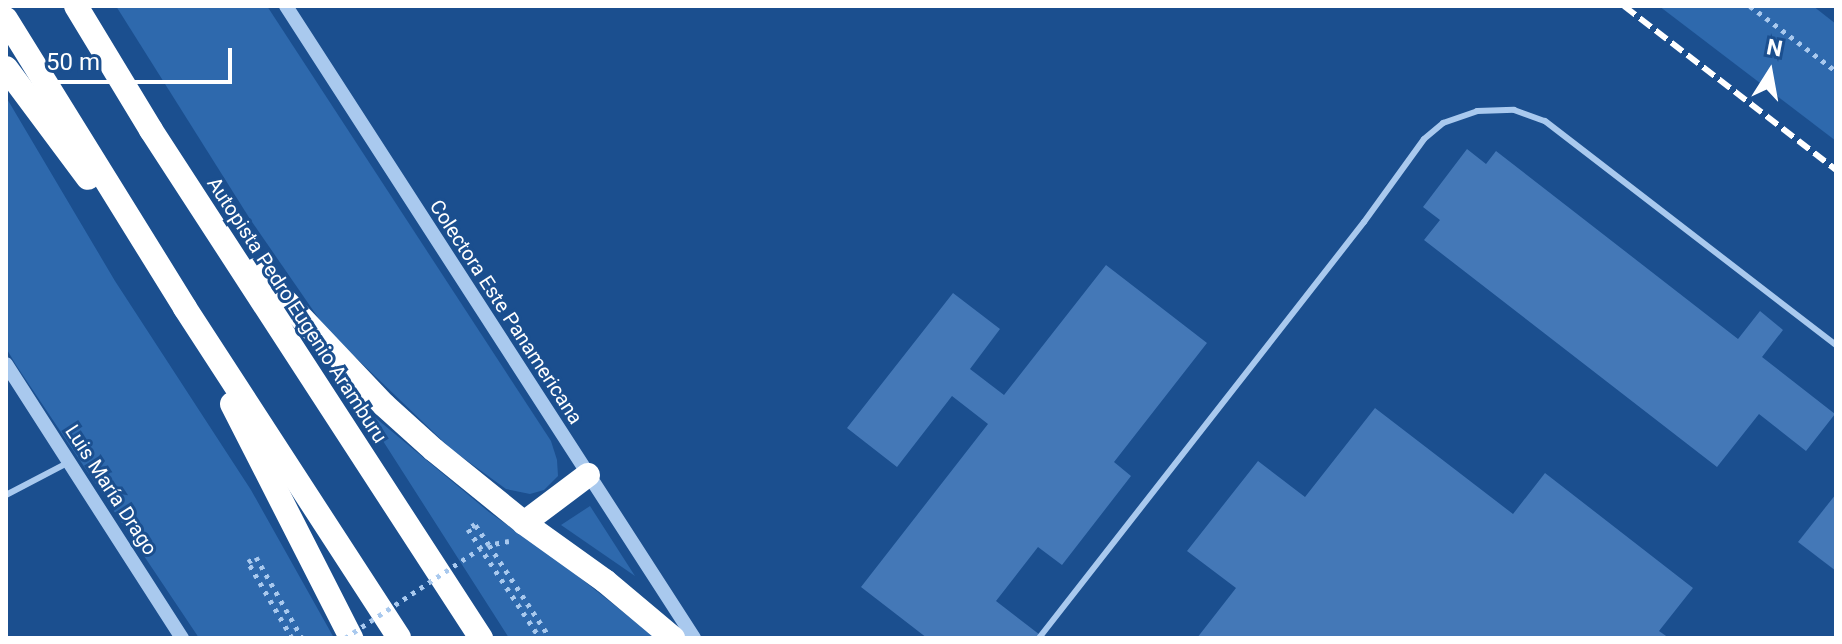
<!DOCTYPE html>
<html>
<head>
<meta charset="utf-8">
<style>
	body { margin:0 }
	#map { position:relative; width:1842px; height:644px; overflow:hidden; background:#1b4f8f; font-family:Roboto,sans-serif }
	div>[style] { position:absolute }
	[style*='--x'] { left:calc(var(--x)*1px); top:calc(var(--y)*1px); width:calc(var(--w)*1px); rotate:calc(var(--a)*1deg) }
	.green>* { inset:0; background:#2e69ad }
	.building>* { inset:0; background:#4478b7 }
	.path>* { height:5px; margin-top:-2.5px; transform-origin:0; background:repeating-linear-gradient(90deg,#a9c9ee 0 4px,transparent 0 10px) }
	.service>* { height:6px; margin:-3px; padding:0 3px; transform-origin:3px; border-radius:3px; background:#a9c9ee }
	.tertiary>* { height:14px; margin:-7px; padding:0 7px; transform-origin:7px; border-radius:7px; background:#a9c9ee }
	.motorway>* { height:24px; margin:-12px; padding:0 12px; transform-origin:12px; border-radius:12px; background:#fff }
	.rail>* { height:6px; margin-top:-3px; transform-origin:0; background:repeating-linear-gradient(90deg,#fff 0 14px,transparent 0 20px) }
	.path-bridge>* { height:5px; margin-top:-2.5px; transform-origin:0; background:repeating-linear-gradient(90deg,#a9c9ee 0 4px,transparent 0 10px) }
	span { translate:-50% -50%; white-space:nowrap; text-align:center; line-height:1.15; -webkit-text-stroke:6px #1b4f8f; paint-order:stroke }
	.street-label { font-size:20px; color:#fff }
	.frame { position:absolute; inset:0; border:8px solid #fff; pointer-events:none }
	.north { position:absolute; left:1730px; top:32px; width:80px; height:80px; -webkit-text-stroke:6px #1b4f8f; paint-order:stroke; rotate:11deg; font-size:22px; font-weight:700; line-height:32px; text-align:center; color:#fff }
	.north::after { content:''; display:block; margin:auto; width:28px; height:36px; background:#fff; clip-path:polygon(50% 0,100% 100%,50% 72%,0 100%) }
	.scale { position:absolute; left:32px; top:48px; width:200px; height:36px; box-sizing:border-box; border:4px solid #fff; border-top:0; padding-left:10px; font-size:24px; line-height:28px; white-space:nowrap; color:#fff; -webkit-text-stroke:6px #1b4f8f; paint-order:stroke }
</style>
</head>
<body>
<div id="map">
	<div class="green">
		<div style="clip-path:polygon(116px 6px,267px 6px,551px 441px,557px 460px,558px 476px,544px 490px,530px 494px,506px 489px,451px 449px,326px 329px,250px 219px)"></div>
		<div style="clip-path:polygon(1659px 6px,1813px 6px,1836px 24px,1836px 141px)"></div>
		<div style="clip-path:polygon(6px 97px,115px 281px,251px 490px,334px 638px,199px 638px,16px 365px,6px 348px)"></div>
		<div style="clip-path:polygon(360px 405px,489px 512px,565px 566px,656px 638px,509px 638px)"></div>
		<div style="clip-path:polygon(590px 506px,635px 576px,561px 525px)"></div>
	</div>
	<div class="building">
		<div style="clip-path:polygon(1467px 149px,1486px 164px,1496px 151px,1738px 339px,1760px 311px,1783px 330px,1762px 357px,1835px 414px,1806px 451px,1759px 414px,1717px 467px,1424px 240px,1440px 220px,1423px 207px)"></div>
		<div style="clip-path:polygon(1106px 265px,1207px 343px,1114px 462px,1131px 476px,1062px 565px,1038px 547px,996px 601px,1044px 638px,927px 638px,861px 587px,988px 424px,952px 396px,897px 467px,847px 428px,953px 293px,1000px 329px,970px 369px,1004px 395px)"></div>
		<div style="clip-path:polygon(1375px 408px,1513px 514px,1545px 473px,1693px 588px,1659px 631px,1669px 638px,1197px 638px,1236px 588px,1187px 551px,1258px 461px,1305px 497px)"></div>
		<div style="clip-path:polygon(1836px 494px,1836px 571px,1798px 542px)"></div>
	</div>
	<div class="path">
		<div style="--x:1750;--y:6;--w:108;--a:37.1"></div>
		<div style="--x:509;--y:541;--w:20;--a:169"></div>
		<div style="--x:489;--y:545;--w:111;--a:56.7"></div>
		<div style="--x:489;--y:545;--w:25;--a:-124"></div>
		<div style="--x:475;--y:524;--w:9;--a:144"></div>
		<div style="--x:468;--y:529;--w:131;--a:56.6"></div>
		<div style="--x:292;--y:638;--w:88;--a:-120.1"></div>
		<div style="--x:248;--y:562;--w:9;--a:-32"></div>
		<div style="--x:256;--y:557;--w:93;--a:60.4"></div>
	</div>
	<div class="service">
		<div style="--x:6;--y:495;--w:71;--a:-27.6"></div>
		<div style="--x:1039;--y:638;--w:528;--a:-52"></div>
		<div style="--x:1364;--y:222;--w:102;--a:-54.1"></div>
		<div style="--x:1424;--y:139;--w:25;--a:-40"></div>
		<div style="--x:1443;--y:123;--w:36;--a:-19"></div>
		<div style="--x:1477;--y:111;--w:37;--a:-2"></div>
		<div style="--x:1514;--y:110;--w:33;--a:20"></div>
		<div style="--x:1545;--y:121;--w:367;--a:37.6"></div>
	</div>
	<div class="tertiary">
		<div style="--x:286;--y:6;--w:752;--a:57.15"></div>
		<div style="--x:6;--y:364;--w:326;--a:57.3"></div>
	</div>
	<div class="motorway">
		<div style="--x:76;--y:6;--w:145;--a:58.8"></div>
		<div style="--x:151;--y:130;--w:606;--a:56.99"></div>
		<div style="--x:6;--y:19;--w:340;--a:58.2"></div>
		<div style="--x:185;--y:308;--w:393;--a:57"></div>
		<div style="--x:6;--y:68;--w:137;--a:53.3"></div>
		<div style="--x:256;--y:270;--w:186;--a:46.5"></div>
		<div style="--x:384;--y:405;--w:67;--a:42"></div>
		<div style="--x:434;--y:450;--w:116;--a:39"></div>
		<div style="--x:524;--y:523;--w:100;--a:35.6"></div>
		<div style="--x:605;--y:581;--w:89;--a:40"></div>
		<div style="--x:232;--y:404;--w:263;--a:63"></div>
		<div style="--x:524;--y:523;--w:80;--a:-36.9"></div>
	</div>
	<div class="rail">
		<div style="--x:1624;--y:6;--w:268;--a:37.7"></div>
	</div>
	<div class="path-bridge">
		<div style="--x:345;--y:638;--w:163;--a:-33.5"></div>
	</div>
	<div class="street-label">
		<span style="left:297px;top:310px;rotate:57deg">Autopista Pedro Eugenio Aramburu</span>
		<span style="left:506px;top:312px;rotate:57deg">Colectora Este Panamericana</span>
		<span style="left:111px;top:490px;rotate:57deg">Luis María Drago</span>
	</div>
	<div class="frame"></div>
	<div class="north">N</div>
	<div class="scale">50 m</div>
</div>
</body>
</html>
